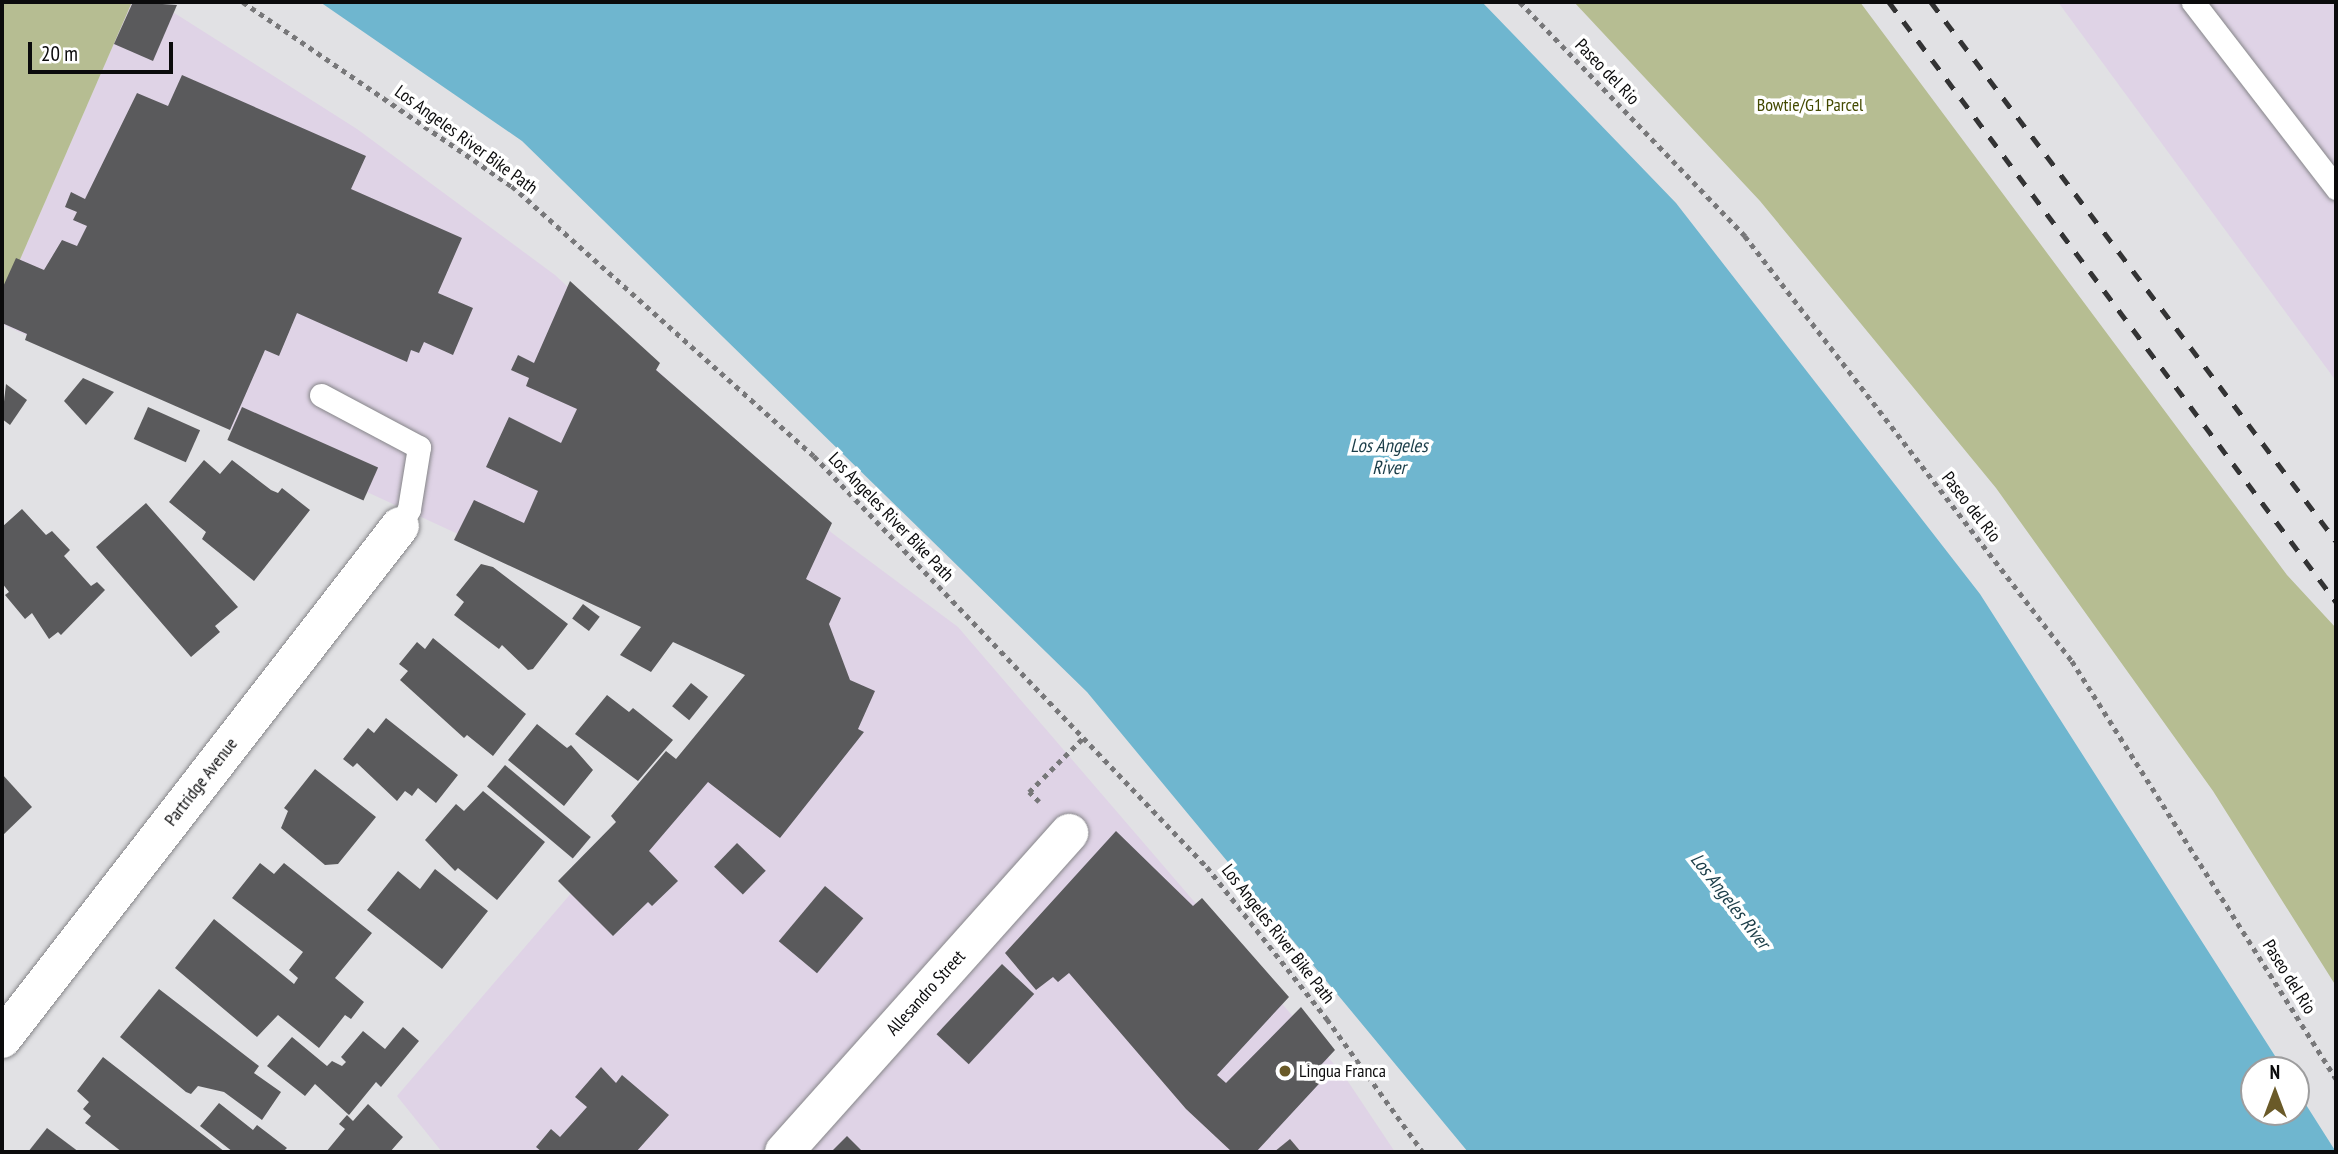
<!DOCTYPE html>
<html>
<head>
<meta charset="utf-8">
<style>
	body { margin:0 }
	#map { position:relative; width:2338px; height:1154px; overflow:hidden; background:#e1e1e4; font-family:"PT Sans Narrow",sans-serif }
	div>[style] { position:absolute }
	[style*='--x'] { left:calc(var(--x)*1px); top:calc(var(--y)*1px); width:calc(var(--w)*1px); rotate:calc(var(--a)*1deg) }
	.industrial>* { inset:0; background:#dfd3e6 }
	.green>* { inset:0; background:#b6bd92 }
	.water>* { inset:0; background:#6fb6cf }
	.building>* { inset:0; background:#5a5a5c; transform-origin:0 0 }
	.path>* { height:4.5px; margin-top:-2.25px; transform-origin:0; background:repeating-linear-gradient(90deg,#777779 0 5px,transparent 0 10px) }
	.roads { filter:drop-shadow(0 0 2px #858588) drop-shadow(0 0 2px #858588) }
	.service>* { height:23px; margin:-11.5px; padding:0 11.5px; transform-origin:11.5px; border-radius:11.5px; background:#fff }
	.minor>* { height:38px; margin:-19px; padding:0 19px; transform-origin:19px; border-radius:19px; background:#fff }
	.rail>* { height:5px; margin-top:-2.5px; transform-origin:0; background:repeating-linear-gradient(90deg,#333334 0 12px,transparent 0 24px) }
	.dots>* { width:19px; height:19px; translate:-50% -50%; box-sizing:border-box; border:4px solid #fff; border-radius:50% }
	span { translate:-50% -50%; white-space:nowrap; text-align:center; line-height:1.15; -webkit-text-stroke:7px #fff; paint-order:stroke }
	.street-label { font-size:18px; color:#0b0b0c }
	.park-label { font-size:18px; color:#434900 }
	.poi-label { font-size:18px; color:#0b0b0c }
	.left { translate:0 -50%; text-align:left }
	.water-label { font-size:19px; color:#1b3d48; font-style:italic }
	.frame { position:absolute; inset:0; border:4px solid #0b0b0c; pointer-events:none }
	.north { position:absolute; left:2240px; top:1056px; width:70px; height:70px; box-sizing:border-box; background:#fff; border:2px solid #9d9d9e; border-radius:50%; rotate:0deg; font-size:19px; font-weight:700; line-height:28px; text-align:center; color:#0b0b0c }
	.north::after { content:''; display:block; margin:auto; width:24px; height:32px; background:#6a5a28; clip-path:polygon(50% 0,100% 100%,50% 72%,0 100%) }
	.scale { position:absolute; left:28px; top:42px; width:145px; height:32px; box-sizing:border-box; border:4px solid #0b0b0c; border-top:0; padding-left:9px; font-size:21px; line-height:24px; white-space:nowrap; color:#0b0b0c; -webkit-text-stroke:5px #fff; paint-order:stroke }
</style>
</head>
<body>
<div id="map">
	<div class="industrial">
		<div style="clip-path:polygon(132px 2px,157px 2px,357px 129px,555px 275px,832px 533px,958px 627px,1345px 1077px,1395px 1152px,442px 1152px,397px 1096px,760px 673px,2px 324px,2px 301px)"></div>
		<div style="clip-path:polygon(2058px 2px,2336px 2px,2336px 381px)"></div>
	</div>
	<div class="green">
		<div style="clip-path:polygon(2px 2px,132px 2px,2px 301px)"></div>
		<div style="clip-path:polygon(1574px 2px,1860px 2px,2287px 575px,2336px 628px,2336px 986px,2213px 791px,1996px 488px,1760px 201px)"></div>
	</div>
	<div class="water">
		<div style="clip-path:polygon(320px 2px,1482px 2px,1676px 203px,1980px 594px,2284px 1070px,2254px 1070px,2254px 1112px,2296px 1112px,2296px 1089px,2336px 1152px,1468px 1152px,1087px 692px,522px 141px)"></div>
	</div>
	<div class="building">
		<div style="clip-path:polygon(133px 2px,177px 5px,153px 61px,114px 44px)"></div>
		<div style="clip-path:polygon(182px 75px,366px 156px,351px 189px,462px 238px,438px 293px,473px 308px,453px 355px,424px 342px,419px 353px,411px 350px,407px 362px,297px 313px,279px 356px,265px 350px,230px 430px,25px 340px,27px 334px,2px 323px,2px 289px,16px 258px,44px 270px,62px 240px,77px 246px,87px 226px,73px 220px,77px 212px,65px 207px,71px 192px,85px 199px,137px 93px,168px 106px)"></div>
		<div style="clip-path:polygon(570px 281px,660px 363px,656px 370px,832px 523px,806px 579px,841px 598px,829px 624px,850px 680px,875px 691px,858px 729px,864px 732px,780px 838px,708px 782px,649px 851px,678px 881px,652px 906px,648px 902px,613px 936px,558px 881px,616px 822px,611px 816px,666px 751px,676px 759px,745px 675px,673px 642px,651px 672px,620px 655px,641px 627px,454px 540px,474px 500px,524px 523px,538px 491px,486px 467px,509px 417px,561px 443px,577px 409px,526px 386px,529px 378px,511px 370px,518px 355px,534px 363px)"></div>
		<div style="clip-path:polygon(83px 378px,114px 392px,86px 425px,64px 401px)"></div>
		<div style="clip-path:polygon(6px 384px,27px 400px,10px 425px,2px 419px)"></div>
		<div style="left:148px;top:407px;width:57px;height:35px;rotate:24deg"></div>
		<div style="left:242px;top:407px;width:149px;height:36px;rotate:24deg"></div>
		<div style="clip-path:polygon(204px 460px,220px 474px,232px 460px,271px 490px,278px 493px,282px 488px,310px 510px,254px 581px,202px 539px,206px 532px,169px 502px)"></div>
		<div style="clip-path:polygon(146px 503px,238px 607px,215px 626px,220px 632px,191px 657px,96px 547px)"></div>
		<div style="clip-path:polygon(22px 509px,46px 535px,52px 531px,70px 550px,64px 556px,91px 586px,97px 582px,105px 590px,61px 635px,58px 632px,49px 639px,32px 613px,25px 619px,5px 595px,9px 592px,2px 583px,2px 527px)"></div>
		<div style="clip-path:polygon(481px 564px,493px 567px,568px 624px,533px 669px,528px 670px,502px 645px,499px 649px,454px 615px,464px 602px,456px 595px)"></div>
		<div style="left:583px;top:604px;width:21px;height:18px;rotate:37deg"></div>
		<div style="clip-path:polygon(433px 638px,526px 714px,493px 756px,467px 735px,464px 738px,400px 680px,408px 671px,399px 664px,417px 642px,425px 649px)"></div>
		<div style="left:691px;top:683px;width:22px;height:30px;rotate:39deg"></div>
		<div style="clip-path:polygon(607px 695px,629px 712px,633px 708px,673px 740px,638px 781px,575px 734px)"></div>
		<div style="clip-path:polygon(386px 718px,458px 775px,436px 803px,418px 788px,412px 796px,405px 791px,397px 801px,357px 763px,353px 767px,343px 759px,368px 728px,374px 733px)"></div>
		<div style="clip-path:polygon(537px 724px,567px 748px,571px 745px,593px 770px,564px 806px,508px 760px)"></div>
		<div style="left:505px;top:765px;width:112px;height:28px;rotate:40deg"></div>
		<div style="clip-path:polygon(315px 769px,376px 817px,338px 864px,325px 865px,281px 828px,288px 811px,284px 808px)"></div>
		<div style="clip-path:polygon(2px 774px,32px 807px,2px 836px)"></div>
		<div style="clip-path:polygon(483px 791px,545px 842px,497px 900px,458px 868px,455px 871px,425px 840px,456px 804px,464px 811px)"></div>
		<div style="clip-path:polygon(1116px 831px,1193px 906px,1202px 898px,1289px 997px,1217px 1075px,1226px 1083px,1301px 1007px,1335px 1050px,1321px 1065px,1329px 1073px,1256px 1152px,1232px 1152px,1186px 1109px,1069px 973px,1058px 982px,1053px 977px,1036px 990px,1005px 953px)"></div>
		<div style="left:737px;top:843px;width:40px;height:33px;rotate:44deg"></div>
		<div style="clip-path:polygon(260px 863px,274px 874px,284px 863px,372px 933px,335px 978px,364px 1002px,351px 1019px,345px 1015px,319px 1048px,278px 1015px,257px 1037px,175px 968px,214px 919px,294px 984px,298px 978px,289px 970px,303px 952px,232px 898px)"></div>
		<div style="clip-path:polygon(435px 869px,488px 911px,442px 969px,367px 910px,398px 871px,420px 889px)"></div>
		<div style="left:825px;top:886px;width:50px;height:72px;rotate:40deg"></div>
		<div style="left:1002px;top:964px;width:44px;height:96px;rotate:43deg"></div>
		<div style="clip-path:polygon(159px 989px,259px 1066px,254px 1073px,281px 1092px,262px 1120px,224px 1092px,198px 1086px,191px 1094px,186px 1092px,120px 1037px)"></div>
		<div style="clip-path:polygon(403px 1027px,419px 1041px,381px 1087px,376px 1082px,349px 1115px,315px 1084px,305px 1096px,267px 1066px,292px 1037px,327px 1066px,332px 1061px,342px 1066px,346px 1062px,341px 1057px,363px 1031px,385px 1049px)"></div>
		<div style="clip-path:polygon(103px 1057px,225px 1152px,122px 1152px,85px 1123px,91px 1116px,83px 1109px,89px 1102px,77px 1091px)"></div>
		<div style="clip-path:polygon(601px 1067px,616px 1083px,622px 1075px,669px 1115px,636px 1152px,542px 1152px,536px 1147px,551px 1129px,560px 1137px,587px 1107px,575px 1097px)"></div>
		<div style="clip-path:polygon(219px 1103px,253px 1130px,257px 1125px,287px 1148px,283px 1152px,233px 1152px,200px 1126px)"></div>
		<div style="clip-path:polygon(368px 1104px,403px 1137px,390px 1152px,326px 1152px,345px 1129px,339px 1124px,347px 1115px,353px 1121px)"></div>
		<div style="clip-path:polygon(47px 1128px,79px 1152px,28px 1152px)"></div>
		<div style="clip-path:polygon(847px 1136px,863px 1152px,831px 1152px)"></div>
		<div style="clip-path:polygon(1290px 1139px,1301px 1152px,1274px 1152px)"></div>
	</div>
	<div class="path">
		<div style="--x:243;--y:2;--w:326;--a:34.4"></div>
		<div style="--x:512;--y:186;--w:405;--a:41.8"></div>
		<div style="--x:814;--y:456;--w:569;--a:46.28"></div>
		<div style="--x:1207;--y:867;--w:194;--a:51.7"></div>
		<div style="--x:1327;--y:1019;--w:164;--a:54.2"></div>
		<div style="--x:1520;--y:2;--w:325;--a:46.1"></div>
		<div style="--x:1745;--y:236;--w:536;--a:52.42"></div>
		<div style="--x:2072;--y:661;--w:494;--a:57.7"></div>
		<div style="--x:1039;--y:802;--w:14;--a:-135"></div>
		<div style="--x:1029;--y:792;--w:76;--a:-45"></div>
	</div>
	<div class="roads">
		<div class="service">
			<div style="--x:2193;--y:2;--w:235;--a:52.4"></div>
			<div style="--x:321;--y:395;--w:111;--a:28"></div>
			<div style="--x:419;--y:447;--w:63;--a:99.2"></div>
			<div style="--x:409;--y:509;--w:19;--a:118"></div>
		</div>
		<div class="minor">
			<div style="--x:2;--y:1039;--w:649;--a:-52.19"></div>
			<div style="--x:784;--y:1152;--w:428;--a:-48.2"></div>
		</div>
	</div>
	<div class="rail">
		<div style="--x:1889;--y:2;--w:748;--a:53.31"></div>
		<div style="--x:1931;--y:2;--w:674;--a:53.08"></div>
	</div>
	<div class="dots">
		<div style="left:1285px;top:1071px;background:#6a5a28"></div>
	</div>
	<div class="street-label">
		<span style="left:1607px;top:72px;rotate:46deg">Paseo del Rio</span>
		<span style="left:466px;top:140px;rotate:36deg">Los Angeles River Bike Path</span>
		<span style="left:1971px;top:507px;rotate:52deg">Paseo del Rio</span>
		<span style="left:891px;top:517px;rotate:46deg">Los Angeles River Bike Path</span>
		<span style="left:201px;top:782px;rotate:-52deg">Partridge Avenue</span>
		<span style="left:1278px;top:934px;rotate:52deg">Los Angeles River Bike Path</span>
		<span style="left:2289px;top:977px;rotate:58deg">Paseo del Rio</span>
		<span style="left:926px;top:993px;rotate:-48deg">Allesandro Street</span>
	</div>
	<div class="park-label">
		<span style="left:1810px;top:105px">Bowtie/G1 Parcel</span>
	</div>
	<div class="poi-label">
		<span class="left" style="left:1299px;top:1071px">Lingua Franca</span>
	</div>
	<div class="water-label">
		<span style="left:1389px;top:457px">Los Angeles<br>River</span>
		<span style="left:1730px;top:901px;rotate:52deg">Los Angeles River</span>
	</div>
	<div class="frame"></div>
	<div class="north">N</div>
	<div class="scale">20 m</div>
</div>
</body>
</html>
